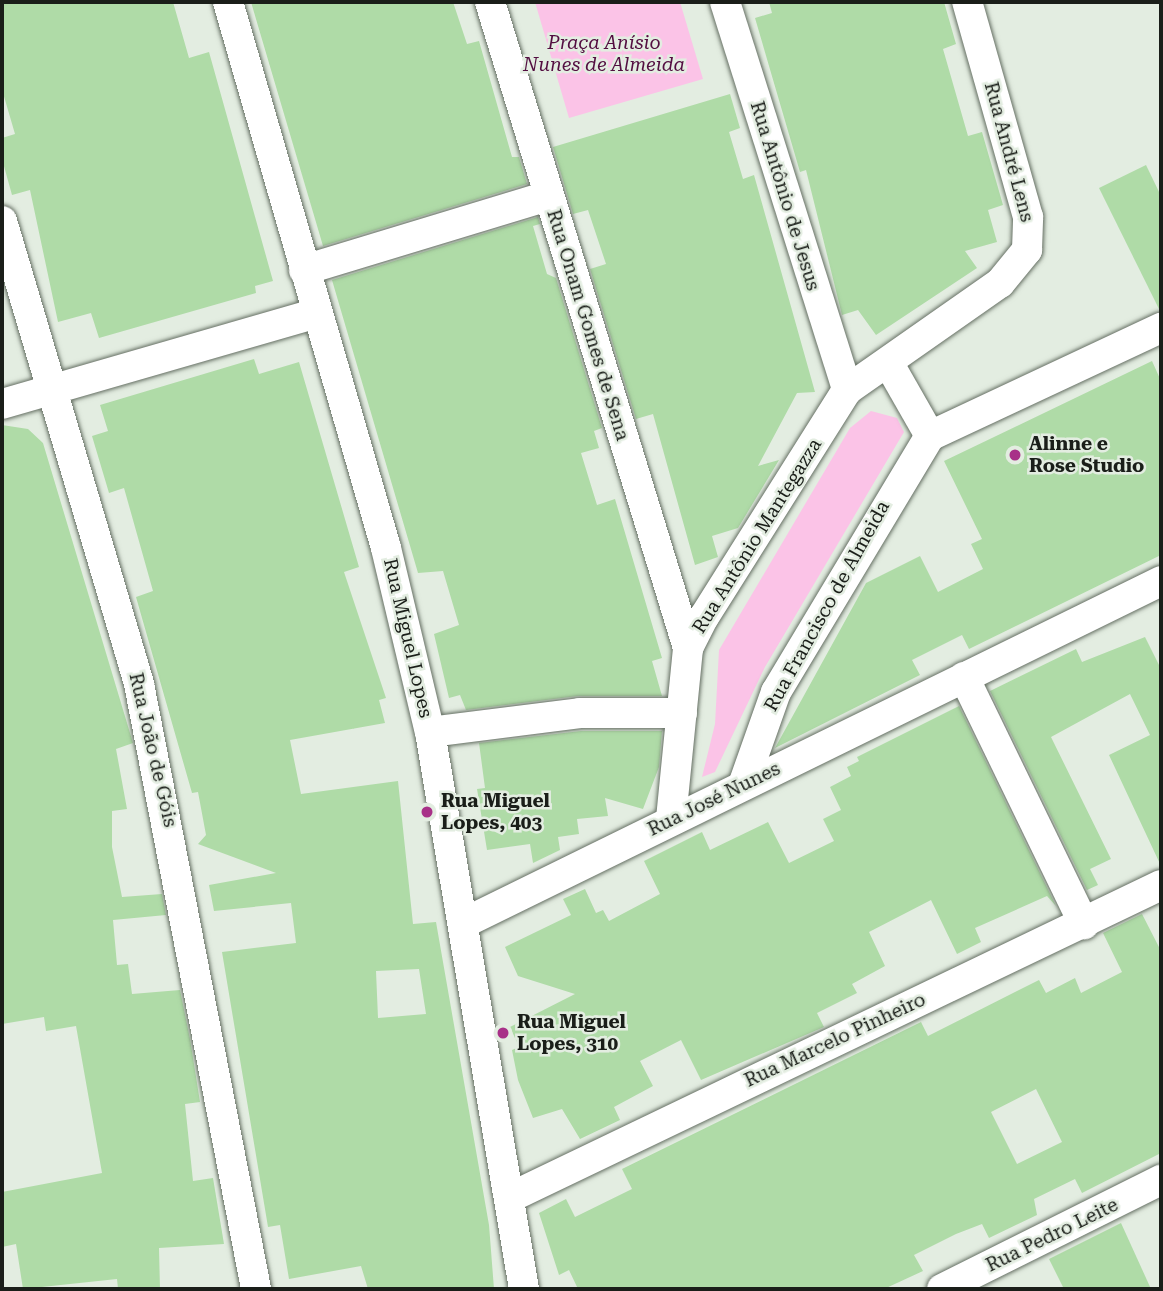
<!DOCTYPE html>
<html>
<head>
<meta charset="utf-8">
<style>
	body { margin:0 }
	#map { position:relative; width:1163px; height:1291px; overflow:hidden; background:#e3ede1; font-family:"Roboto Serif",serif }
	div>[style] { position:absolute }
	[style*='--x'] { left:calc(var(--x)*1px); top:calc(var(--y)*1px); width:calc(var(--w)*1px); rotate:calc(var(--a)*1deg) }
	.green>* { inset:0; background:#fbc3e7 }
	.building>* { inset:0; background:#afdba7 }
	.roads { filter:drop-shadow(0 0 2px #656f63) drop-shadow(0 0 2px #656f63) }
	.minor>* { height:30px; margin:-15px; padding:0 15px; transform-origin:15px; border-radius:15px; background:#fff }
	.dots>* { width:19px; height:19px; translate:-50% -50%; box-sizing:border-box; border:4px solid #e3ede1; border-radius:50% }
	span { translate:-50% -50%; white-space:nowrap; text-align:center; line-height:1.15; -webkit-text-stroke:5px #e3ede1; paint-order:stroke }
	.park-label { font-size:19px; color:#530e41; font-style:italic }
	.street-label { font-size:19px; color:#1a1e19 }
	.poi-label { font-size:19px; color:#1a1e19; font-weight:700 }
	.left { translate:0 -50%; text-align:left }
	.frame { position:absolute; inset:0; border:4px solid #1a1e19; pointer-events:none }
</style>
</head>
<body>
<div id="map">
	<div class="green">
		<div style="clip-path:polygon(535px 2px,680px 2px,703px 79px,569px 118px)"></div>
		<div style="clip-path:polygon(871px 411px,897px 418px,904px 432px,765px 667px,715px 772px,702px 777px,715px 724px,719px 650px,850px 428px)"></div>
	</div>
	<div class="building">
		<div style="clip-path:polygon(2px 2px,173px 2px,189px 58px,209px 52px,273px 281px,255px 286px,256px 293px,99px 338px,91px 313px,58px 322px,30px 190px,12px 195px,2px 159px,2px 138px,15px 134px,3px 93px)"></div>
		<div style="clip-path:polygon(251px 2px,453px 2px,467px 44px,479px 41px,512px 157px,519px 157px,527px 184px,323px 246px)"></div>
		<div style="clip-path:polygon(769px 2px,944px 2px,956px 44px,943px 49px,968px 136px,982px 132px,1003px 205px,988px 210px,997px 242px,965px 251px,977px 268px,876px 335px,858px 310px,842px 315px,806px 170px,800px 172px,755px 18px,772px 13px)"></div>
		<div style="clip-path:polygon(730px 94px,740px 128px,729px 132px,743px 179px,754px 175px,815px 392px,797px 393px,758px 466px,779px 460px,738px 528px,712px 536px,718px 557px,695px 565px,653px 414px,636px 419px,590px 269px,606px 264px,588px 210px,573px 214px,553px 147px)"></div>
		<div style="clip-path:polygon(1146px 165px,1161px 196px,1160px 311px,1099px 188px)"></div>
		<div style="clip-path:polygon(538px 217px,540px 224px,533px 226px,547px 274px,556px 278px,602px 428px,594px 431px,599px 448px,581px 453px,597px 505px,615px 499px,662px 658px,652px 661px,662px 696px,578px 696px,466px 710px,460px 695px,449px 698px,434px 634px,459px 625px,443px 571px,418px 573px,332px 280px)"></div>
		<div style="clip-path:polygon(evenodd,254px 359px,259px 374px,299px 362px,359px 567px,344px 572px,386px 698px,379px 700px,385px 723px,290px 740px,301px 794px,398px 781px,413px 924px,436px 922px,489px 1225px,494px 1289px,368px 1289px,361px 1266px,289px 1279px,280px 1225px,268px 1227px,222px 952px,296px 943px,291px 903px,214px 911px,209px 885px,276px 873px,198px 844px,206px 835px,198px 792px,192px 793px,136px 597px,153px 591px,124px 488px,109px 493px,92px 436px,108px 431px,100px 405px,254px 359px,419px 969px,426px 1014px,378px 1018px,376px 971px,419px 969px)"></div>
		<div style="clip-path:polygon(1152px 361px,1161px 381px,1161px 555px,969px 649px,962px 635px,912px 660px,920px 675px,775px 748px,866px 583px,920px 556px,938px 592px,983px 569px,971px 544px,982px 539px,944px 461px)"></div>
		<div style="clip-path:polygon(2px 425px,28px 429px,43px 443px,133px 743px,116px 749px,127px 809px,112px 811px,112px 847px,122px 897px,162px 894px,166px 915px,113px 920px,117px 965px,128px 964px,132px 994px,180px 990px,190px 1039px,200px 1102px,185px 1104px,193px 1181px,213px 1178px,224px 1244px,159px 1248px,160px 1289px,118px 1289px,117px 1279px,23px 1289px,16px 1244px,2px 1247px,2px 1192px,102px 1173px,76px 1026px,46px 1031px,44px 1017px,2px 1024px)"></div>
		<div style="clip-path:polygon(1145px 637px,1161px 669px,1161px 866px,1109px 755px,1150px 735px,1130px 694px,1051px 737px,1111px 859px,1090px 869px,1098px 885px,1087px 890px,990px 691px,1076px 649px,1082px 662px)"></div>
		<div style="clip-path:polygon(959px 706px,1056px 906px,1047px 896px,975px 928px,981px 942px,957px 954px,931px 900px,869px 932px,885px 966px,852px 984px,857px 993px,817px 1013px,824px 1027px,701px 1080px,681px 1040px,640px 1061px,653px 1086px,614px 1107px,620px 1120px,580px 1139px,562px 1109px,533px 1118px,518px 1080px,512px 1050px,519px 1047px,510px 1027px,575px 994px,518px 976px,505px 947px,571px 915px,563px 899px,585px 889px,596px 913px,603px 910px,609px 921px,660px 894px,644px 861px,702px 832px,710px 850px,768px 822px,789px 863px,834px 841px,823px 819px,841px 810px,830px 787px,851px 776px,847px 767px,859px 761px,857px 757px)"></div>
		<div style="clip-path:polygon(581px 731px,662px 731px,659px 767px,643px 809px,605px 798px,608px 816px,577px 819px,579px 834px,558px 837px,560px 850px,533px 863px,530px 844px,487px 850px,477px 789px,485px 788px,479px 743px)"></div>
		<div style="clip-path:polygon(evenodd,1142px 914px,1161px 951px,1161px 1153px,1082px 1193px,1075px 1179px,1034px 1199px,1037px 1215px,989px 1238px,982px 1224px,956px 1234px,914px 1255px,923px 1271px,884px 1289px,578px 1289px,569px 1270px,559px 1275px,539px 1213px,566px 1199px,575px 1217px,632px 1189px,622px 1169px,921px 1022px,928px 1036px,1039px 980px,1046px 993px,1075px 978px,1081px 993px,1122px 972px,1103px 933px,1142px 914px,1036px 1089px,1062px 1142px,1017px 1164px,991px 1112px,1036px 1089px)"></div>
		<div style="clip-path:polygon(1121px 1223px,1151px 1289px,1064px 1289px,1049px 1259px)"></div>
	</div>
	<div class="roads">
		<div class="minor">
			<div style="--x:228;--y:2;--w:568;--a:73.86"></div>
			<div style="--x:386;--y:548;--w:189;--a:76.6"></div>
			<div style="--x:430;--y:732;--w:565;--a:80.42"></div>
			<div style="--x:490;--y:2;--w:676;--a:72.96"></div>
			<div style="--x:725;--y:2;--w:407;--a:72.5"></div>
			<div style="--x:2;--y:221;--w:483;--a:73.5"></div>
			<div style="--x:139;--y:684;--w:616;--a:79.05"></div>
			<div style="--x:304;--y:270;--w:254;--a:-16.9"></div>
			<div style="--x:889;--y:364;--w:83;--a:60.3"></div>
			<div style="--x:2;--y:404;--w:328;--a:-16.1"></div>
			<div style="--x:964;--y:677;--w:275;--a:64.1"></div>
			<div style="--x:430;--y:732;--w:151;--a:-7.2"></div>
			<div style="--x:580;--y:713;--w:102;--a:0"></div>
			<div style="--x:743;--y:785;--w:99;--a:-70.5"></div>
			<div style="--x:776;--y:692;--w:299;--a:-59"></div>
			<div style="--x:930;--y:436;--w:255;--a:-25.1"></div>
			<div style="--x:671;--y:819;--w:172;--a:-84.3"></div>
			<div style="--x:688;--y:648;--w:35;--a:-63"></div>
			<div style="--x:704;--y:617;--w:268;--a:-57.8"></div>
			<div style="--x:847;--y:390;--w:187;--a:-35"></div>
			<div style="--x:1000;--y:283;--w:43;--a:-50.7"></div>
			<div style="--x:1027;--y:250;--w:33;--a:-88"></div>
			<div style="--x:1028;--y:217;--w:223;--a:-105.8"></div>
			<div style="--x:466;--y:922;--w:774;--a:-26.13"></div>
			<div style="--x:509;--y:1198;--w:723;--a:-25.64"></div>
			<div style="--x:942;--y:1289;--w:245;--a:-26.5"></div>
		</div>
	</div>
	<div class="dots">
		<div style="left:1015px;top:455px;background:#a83188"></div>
		<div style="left:427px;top:812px;background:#a83188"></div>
		<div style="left:503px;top:1033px;background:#a83188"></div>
	</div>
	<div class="park-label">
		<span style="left:604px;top:54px">Praça Anísio<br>Nunes de Almeida</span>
	</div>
	<div class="street-label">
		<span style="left:1009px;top:152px;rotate:75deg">Rua André Lens</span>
		<span style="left:785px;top:196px;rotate:73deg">Rua Antônio de Jesus</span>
		<span style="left:588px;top:325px;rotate:73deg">Rua Onam Gomes de Sena</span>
		<span style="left:757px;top:536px;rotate:-58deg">Rua Antônio Mantegazza</span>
		<span style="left:827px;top:606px;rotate:-61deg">Rua Francisco de Almeida</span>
		<span style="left:408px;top:638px;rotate:77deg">Rua Miguel Lopes</span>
		<span style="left:153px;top:750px;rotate:77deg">Rua João de Góis</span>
		<span style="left:714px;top:799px;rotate:-26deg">Rua José Nunes</span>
		<span style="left:835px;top:1040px;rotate:-25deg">Rua Marcelo Pinheiro</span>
		<span style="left:1052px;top:1235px;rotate:-26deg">Rua Pedro Leite</span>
	</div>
	<div class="poi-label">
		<span class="left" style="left:1029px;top:455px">Alinne e<br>Rose Studio</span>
		<span class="left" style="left:441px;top:812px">Rua Miguel<br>Lopes, 403</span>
		<span class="left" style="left:517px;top:1033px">Rua Miguel<br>Lopes, 310</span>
	</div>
	<div class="frame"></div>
</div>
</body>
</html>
